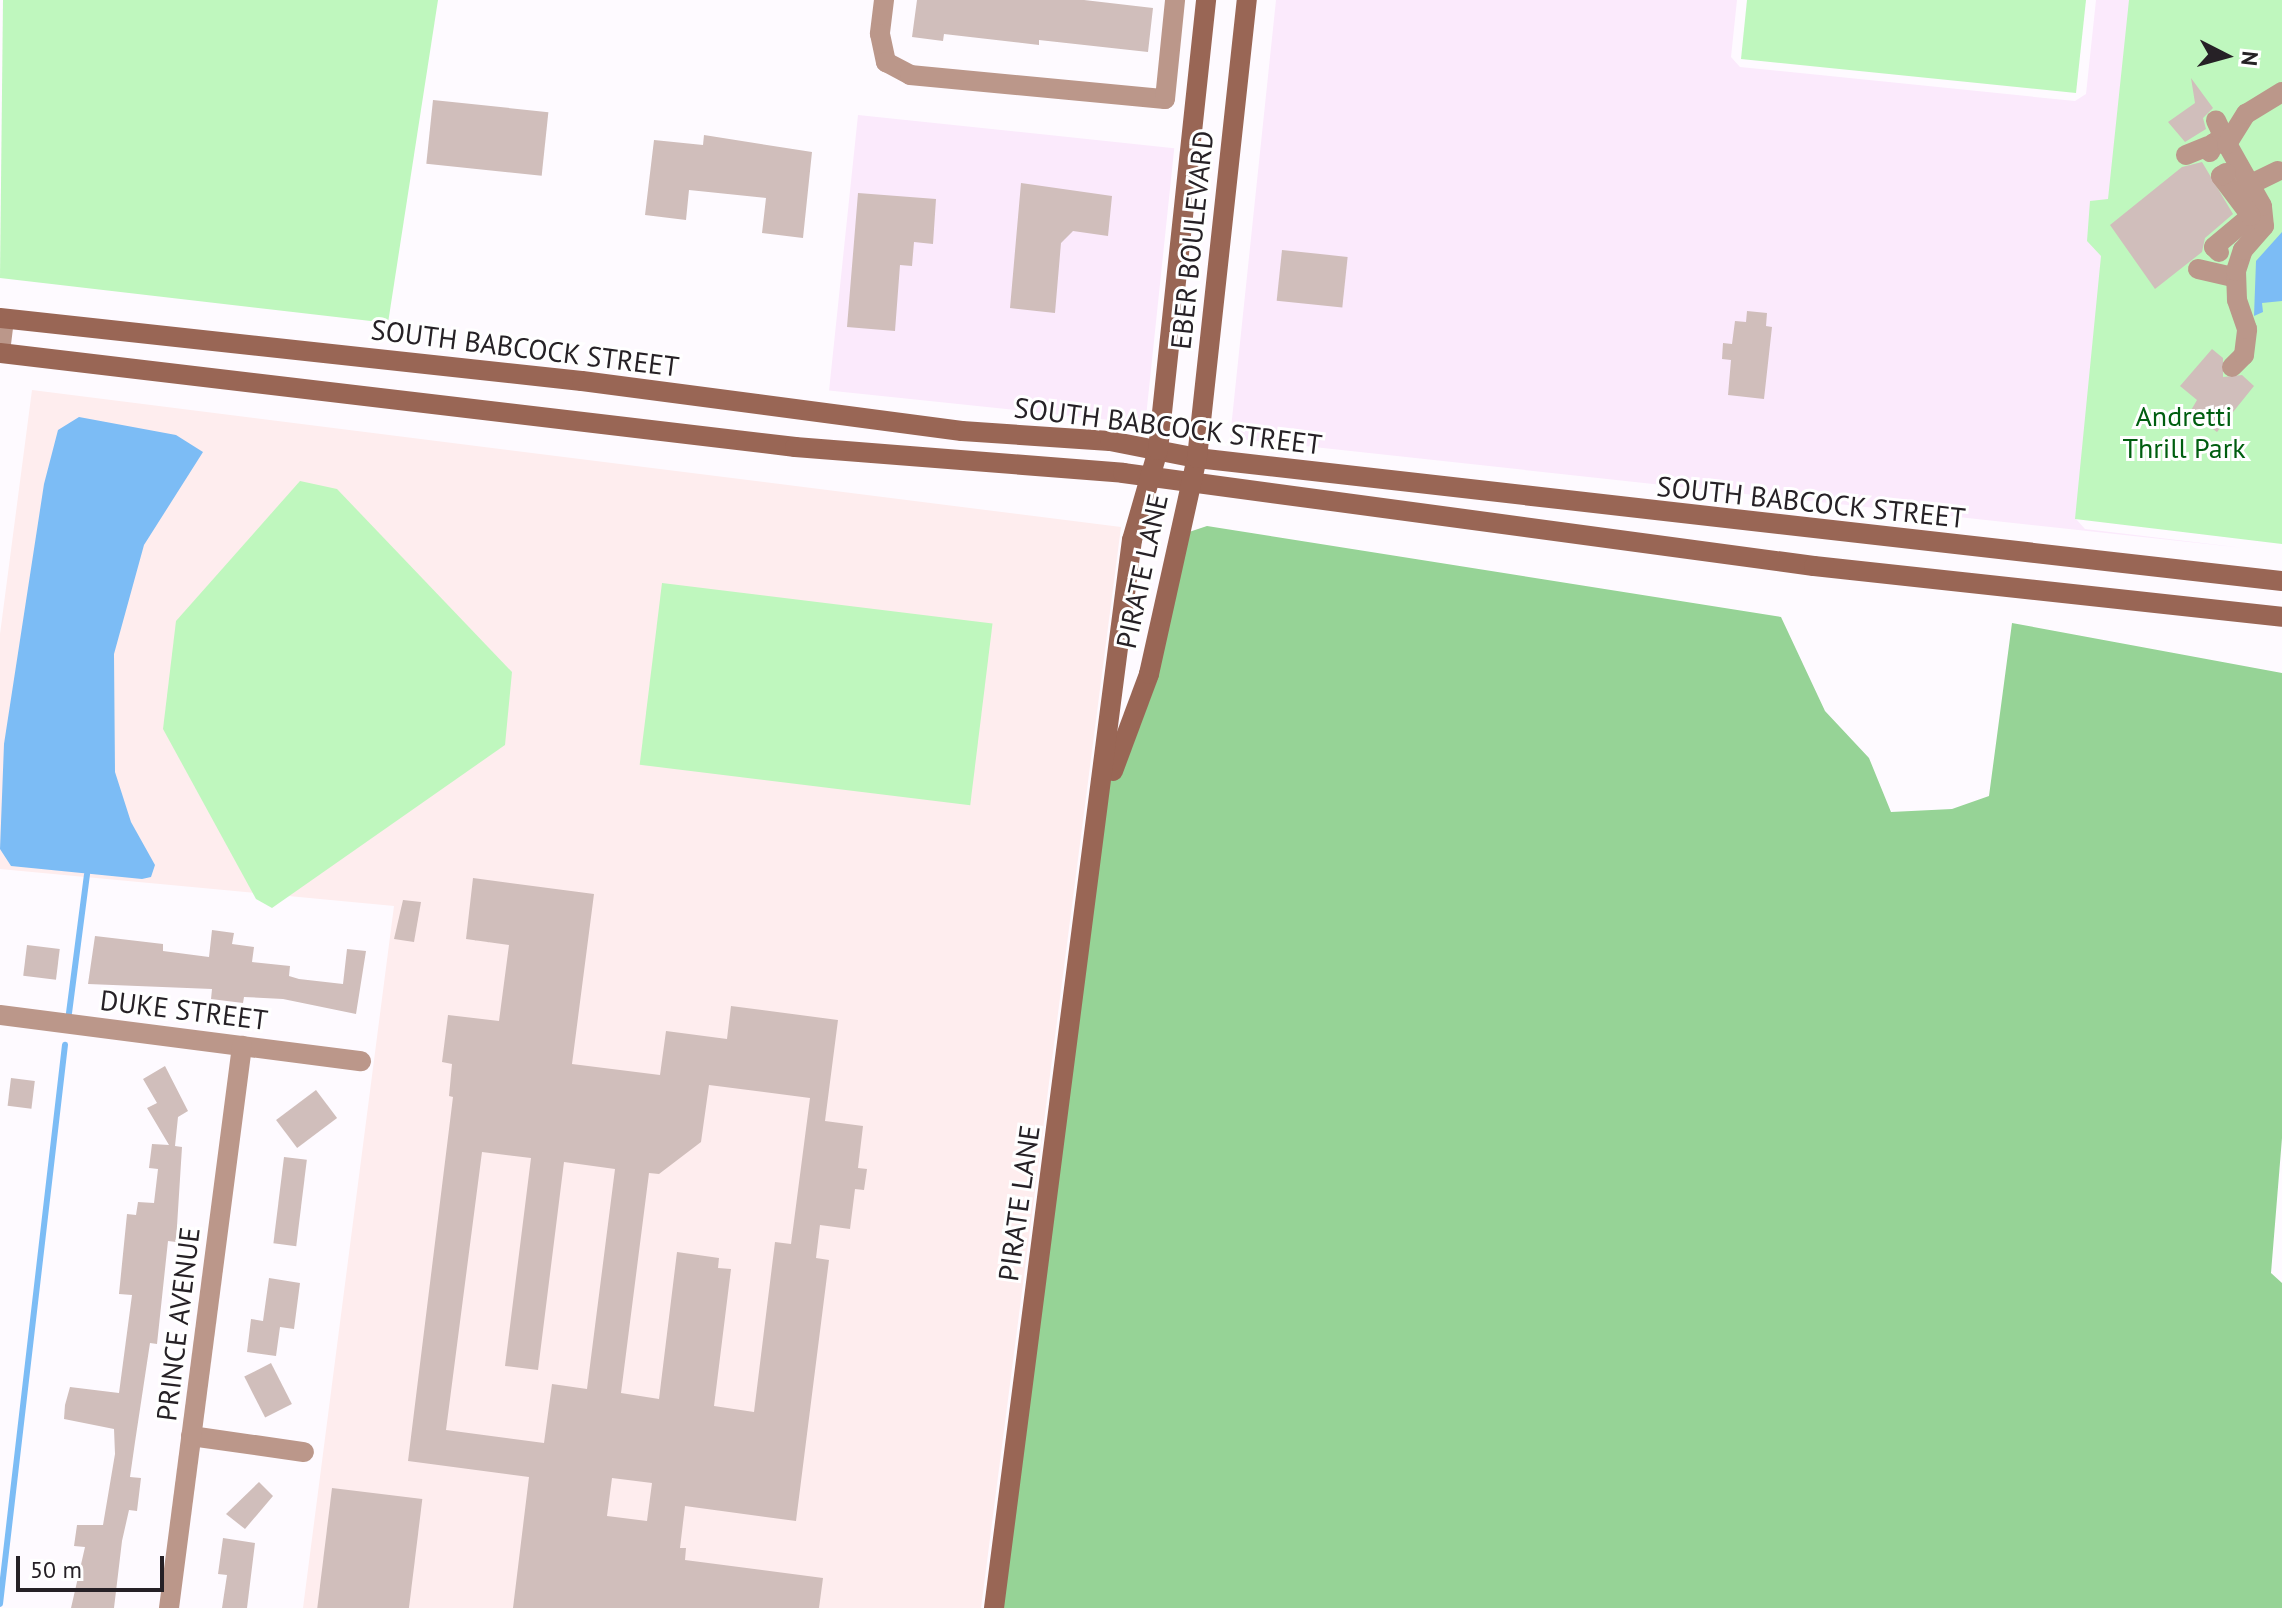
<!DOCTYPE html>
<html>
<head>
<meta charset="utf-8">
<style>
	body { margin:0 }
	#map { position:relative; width:2282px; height:1608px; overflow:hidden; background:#fefaff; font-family:"PT Sans",sans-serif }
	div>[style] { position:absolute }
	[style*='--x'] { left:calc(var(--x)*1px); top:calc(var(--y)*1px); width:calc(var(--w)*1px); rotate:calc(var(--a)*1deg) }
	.built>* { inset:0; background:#fbeafc; transform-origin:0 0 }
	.education>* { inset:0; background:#feedee }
	.green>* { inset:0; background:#bff7be; transform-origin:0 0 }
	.forest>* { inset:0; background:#96d396 }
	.water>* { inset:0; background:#7cbcf5 }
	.stream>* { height:6px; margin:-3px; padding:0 3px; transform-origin:3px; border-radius:3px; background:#7cbcf5 }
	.building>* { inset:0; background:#d0bebb; transform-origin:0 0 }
	.street>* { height:20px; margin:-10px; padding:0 10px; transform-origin:10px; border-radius:10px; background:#bb978a }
	.secondary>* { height:20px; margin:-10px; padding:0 10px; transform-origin:10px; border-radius:10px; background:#965 }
	.street-bridge>* { height:20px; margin:-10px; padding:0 10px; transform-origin:10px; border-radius:10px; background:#bb978a }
	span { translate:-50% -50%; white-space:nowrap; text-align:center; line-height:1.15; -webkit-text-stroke:6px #fff; paint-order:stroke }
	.street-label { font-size:28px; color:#262126 }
	.park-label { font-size:28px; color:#005e10 }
	.north { position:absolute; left:2186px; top:16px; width:80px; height:80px; -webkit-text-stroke:6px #fff; paint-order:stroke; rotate:96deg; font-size:22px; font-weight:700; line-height:32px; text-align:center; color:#262126 }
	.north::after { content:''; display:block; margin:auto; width:28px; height:36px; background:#262126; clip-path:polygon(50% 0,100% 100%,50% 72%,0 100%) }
	.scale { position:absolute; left:16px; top:1556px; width:148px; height:36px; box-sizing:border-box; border:4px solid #262126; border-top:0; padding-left:10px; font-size:24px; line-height:28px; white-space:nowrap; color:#262126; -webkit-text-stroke:6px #fff; paint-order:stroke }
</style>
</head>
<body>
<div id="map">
	<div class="built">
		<div style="clip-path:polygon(1276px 0,1737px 0,1731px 57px,1740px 67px,2075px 101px,2086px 94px,2096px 0,2282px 0,2080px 474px,2076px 519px,2085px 529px,2244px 548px,1230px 438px)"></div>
		<div style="left:858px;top:115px;width:318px;height:277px;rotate:6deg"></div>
	</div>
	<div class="education">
		<div style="clip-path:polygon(32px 390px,1121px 527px,981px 1608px,303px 1608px,394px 906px,0 869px,0 634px)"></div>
	</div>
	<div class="green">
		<div style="clip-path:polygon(3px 0,438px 0,388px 323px,0 278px)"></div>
		<div style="clip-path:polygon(1747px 0,2086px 0,2076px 93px,1741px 59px)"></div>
		<div style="clip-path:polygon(2129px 0,2282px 0,2282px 544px,2075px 519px,2101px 256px,2087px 241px,2090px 201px,2108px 199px)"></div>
		<div style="clip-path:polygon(300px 481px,337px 489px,512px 672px,505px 745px,272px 908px,256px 899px,163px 729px,176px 621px)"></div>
		<div style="left:662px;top:583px;width:333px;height:183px;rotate:7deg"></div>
	</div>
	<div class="forest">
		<div style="clip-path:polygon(1207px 526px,1781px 617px,1825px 711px,1869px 758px,1891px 812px,1952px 809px,1989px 796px,2012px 623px,2282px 673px,2282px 1138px,2271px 1273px,2282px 1283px,2282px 1608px,994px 1608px,1100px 805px,1180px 535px)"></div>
	</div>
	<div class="water">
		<div style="clip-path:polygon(2282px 232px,2282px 301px,2262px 303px,2263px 312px,2254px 316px,2256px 261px)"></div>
		<div style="clip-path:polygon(79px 417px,176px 435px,203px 452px,144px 545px,114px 654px,115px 772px,131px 822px,155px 865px,151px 877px,142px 879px,11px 866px,0 849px,4px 744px,44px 484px,58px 430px)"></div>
	</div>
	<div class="stream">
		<div style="--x:69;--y:1013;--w:140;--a:-82.6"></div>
		<div style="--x:0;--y:1604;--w:563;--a:-83.37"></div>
	</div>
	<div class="building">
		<div style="clip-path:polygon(917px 0,1084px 0,1153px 8px,1148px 52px,1039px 40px,1039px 45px,944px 34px,943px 41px,912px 37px)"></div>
		<div style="clip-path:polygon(2191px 78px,2213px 108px,2203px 118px,2206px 129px,2185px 142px,2168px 122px,2195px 103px)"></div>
		<div style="left:433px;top:100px;width:116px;height:64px;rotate:6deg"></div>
		<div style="clip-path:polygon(704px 135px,812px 152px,803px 238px,762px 233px,766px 198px,689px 190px,686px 220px,645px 215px,654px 140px,703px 145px)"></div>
		<div style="clip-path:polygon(2202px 162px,2233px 214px,2205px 238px,2202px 252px,2155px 289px,2110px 225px,2182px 167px)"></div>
		<div style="clip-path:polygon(1021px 183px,1112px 196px,1108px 236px,1073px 231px,1061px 243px,1055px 313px,1010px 308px)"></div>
		<div style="clip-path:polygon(858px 193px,936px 199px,933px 244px,914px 242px,912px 266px,900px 265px,895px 331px,847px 327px)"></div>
		<div style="left:1282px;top:250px;width:66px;height:51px;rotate:6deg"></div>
		<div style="clip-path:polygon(1747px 311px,1767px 313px,1766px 326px,1772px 327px,1764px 399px,1728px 395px,1731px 360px,1722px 359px,1723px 343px,1732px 344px,1735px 321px,1746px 322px)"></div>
		<div style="clip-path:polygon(2212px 349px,2223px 358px,2223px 377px,2242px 375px,2254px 386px,2217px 432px,2190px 412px,2197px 400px,2180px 386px)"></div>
		<div style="clip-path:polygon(evenodd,473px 878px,594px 894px,572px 1064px,660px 1075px,666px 1031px,727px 1039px,731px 1006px,838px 1020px,825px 1121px,863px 1126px,858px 1168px,867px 1169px,864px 1190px,855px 1189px,850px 1229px,820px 1225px,816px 1258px,829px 1260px,796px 1521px,685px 1506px,680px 1548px,686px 1548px,685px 1560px,823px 1578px,819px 1608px,513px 1608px,529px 1477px,408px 1461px,453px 1097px,449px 1096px,452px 1064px,442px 1062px,448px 1015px,499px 1021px,509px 945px,466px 939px,473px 878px,709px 1085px,810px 1098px,791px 1244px,775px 1242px,754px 1412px,714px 1406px,731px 1269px,718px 1268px,719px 1258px,677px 1252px,659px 1399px,621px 1393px,649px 1173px,659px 1174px,701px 1142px,709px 1085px,473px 878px,482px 1152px,531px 1158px,505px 1366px,538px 1370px,564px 1162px,615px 1169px,587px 1389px,552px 1384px,544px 1443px,446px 1430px,482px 1152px,473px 878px,612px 1478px,652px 1483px,647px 1521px,607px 1516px,612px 1478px)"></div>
		<div style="clip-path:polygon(403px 900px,421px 902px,414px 942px,394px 939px)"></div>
		<div style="clip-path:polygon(212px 930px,234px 933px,232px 944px,254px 947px,252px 962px,290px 966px,289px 976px,299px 979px,343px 984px,347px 949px,366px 951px,356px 1014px,283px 999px,244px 997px,243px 1003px,211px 999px,212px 989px,88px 984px,95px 936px,163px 944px,163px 951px,209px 957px)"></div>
		<div style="left:27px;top:945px;width:33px;height:31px;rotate:7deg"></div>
		<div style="clip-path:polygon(165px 1066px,188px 1111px,178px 1117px,175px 1146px,182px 1147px,176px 1242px,168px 1241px,157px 1344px,150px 1343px,135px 1442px,130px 1477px,141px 1478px,137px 1511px,129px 1510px,122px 1541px,114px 1608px,71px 1608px,85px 1547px,74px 1546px,77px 1525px,103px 1525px,115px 1454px,114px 1429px,64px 1419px,65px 1405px,70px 1387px,119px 1393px,132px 1295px,119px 1294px,127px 1214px,136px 1215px,138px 1202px,154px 1203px,158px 1169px,149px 1168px,152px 1144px,169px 1145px,147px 1108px,157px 1103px,143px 1079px)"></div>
		<div style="left:11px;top:1078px;width:24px;height:28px;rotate:7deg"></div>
		<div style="left:316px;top:1090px;width:35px;height:50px;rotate:53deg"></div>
		<div style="left:284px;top:1157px;width:23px;height:87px;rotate:7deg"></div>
		<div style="clip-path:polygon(269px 1278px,300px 1283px,294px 1329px,280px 1327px,276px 1356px,247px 1352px,251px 1319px,263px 1321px)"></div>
		<div style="left:271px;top:1363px;width:46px;height:30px;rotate:63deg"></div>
		<div style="clip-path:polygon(259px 1482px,273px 1496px,245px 1529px,226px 1514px)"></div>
		<div style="left:332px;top:1488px;width:91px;height:121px;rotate:7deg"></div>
		<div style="clip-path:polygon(223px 1538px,255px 1543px,247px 1608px,222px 1608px,227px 1575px,218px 1574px)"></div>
	</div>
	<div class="street">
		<div style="--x:884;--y:0;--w:34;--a:97"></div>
		<div style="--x:880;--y:34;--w:29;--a:78"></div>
		<div style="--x:886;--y:62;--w:27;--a:28"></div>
		<div style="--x:910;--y:75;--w:256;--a:5.4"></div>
		<div style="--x:1165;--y:99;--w:100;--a:-84.2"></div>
		<div style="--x:2210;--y:152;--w:10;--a:-66"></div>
		<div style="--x:2214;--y:143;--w:13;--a:4"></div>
		<div style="--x:2227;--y:144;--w:26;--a:-115"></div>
		<div style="--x:2186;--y:155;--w:24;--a:-22"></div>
		<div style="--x:2249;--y:185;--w:32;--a:-26"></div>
		<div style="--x:2198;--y:269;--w:39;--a:13"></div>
		<div style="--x:0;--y:352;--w:33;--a:-83"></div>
		<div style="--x:2232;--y:367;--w:17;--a:-45"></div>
		<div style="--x:2244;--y:355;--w:26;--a:-83"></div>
		<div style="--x:2247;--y:329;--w:31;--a:-109"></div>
		<div style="--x:2237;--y:300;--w:29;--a:-92"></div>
		<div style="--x:2236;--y:271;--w:22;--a:-72"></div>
		<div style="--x:2243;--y:250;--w:32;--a:-49"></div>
		<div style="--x:2264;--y:226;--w:20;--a:-96"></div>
		<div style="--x:2262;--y:206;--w:71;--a:-119.4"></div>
		<div style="--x:2227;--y:144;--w:36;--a:-58"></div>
		<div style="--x:2246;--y:114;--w:42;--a:-31.4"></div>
		<div style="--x:0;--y:1015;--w:364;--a:7.3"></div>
		<div style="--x:191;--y:1436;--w:114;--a:8.1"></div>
		<div style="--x:169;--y:1608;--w:567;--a:-82.6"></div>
	</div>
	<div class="secondary">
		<div style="--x:0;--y:318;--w:585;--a:6.18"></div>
		<div style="--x:582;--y:381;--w:383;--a:7.5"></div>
		<div style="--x:962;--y:431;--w:148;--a:3.9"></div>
		<div style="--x:1110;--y:441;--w:89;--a:11.1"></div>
		<div style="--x:1197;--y:458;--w:1092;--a:6.47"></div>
		<div style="--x:0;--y:353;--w:801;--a:6.74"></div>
		<div style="--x:795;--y:447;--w:329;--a:4.5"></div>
		<div style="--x:1123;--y:473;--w:697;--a:7.67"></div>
		<div style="--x:1814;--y:566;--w:471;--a:6.2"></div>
		<div style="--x:1113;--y:771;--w:103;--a:-69.6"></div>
		<div style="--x:1149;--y:674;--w:221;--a:-77.5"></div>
		<div style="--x:1197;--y:458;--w:461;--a:-83.8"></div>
		<div style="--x:994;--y:1608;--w:1077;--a:-82.64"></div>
		<div style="--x:1132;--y:540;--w:94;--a:-73.9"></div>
		<div style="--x:1158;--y:450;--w:453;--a:-83.9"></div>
	</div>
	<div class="street-bridge">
		<div style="--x:2219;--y:252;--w:7;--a:-135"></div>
		<div style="--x:2214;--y:247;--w:48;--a:-40"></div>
		<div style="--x:2251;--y:216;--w:50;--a:-126.9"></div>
		<div style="--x:2221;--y:176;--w:6;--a:-31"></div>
	</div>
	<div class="street-label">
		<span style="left:1192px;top:240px;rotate:-84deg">EBER BOULEVARD</span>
		<span style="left:525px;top:348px;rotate:7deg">SOUTH BABCOCK STREET</span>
		<span style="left:1168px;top:426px;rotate:7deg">SOUTH BABCOCK STREET</span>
		<span style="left:1811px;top:502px;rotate:6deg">SOUTH BABCOCK STREET</span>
		<span style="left:1142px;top:571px;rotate:-78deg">PIRATE LANE</span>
		<span style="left:184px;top:1010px;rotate:7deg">DUKE STREET</span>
		<span style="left:1019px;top:1203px;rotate:-82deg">PIRATE LANE</span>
		<span style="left:178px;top:1324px;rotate:-83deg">PRINCE AVENUE</span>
	</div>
	<div class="park-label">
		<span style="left:2184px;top:432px">Andretti<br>Thrill Park</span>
	</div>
	<div class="north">N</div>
	<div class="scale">50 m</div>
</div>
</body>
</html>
